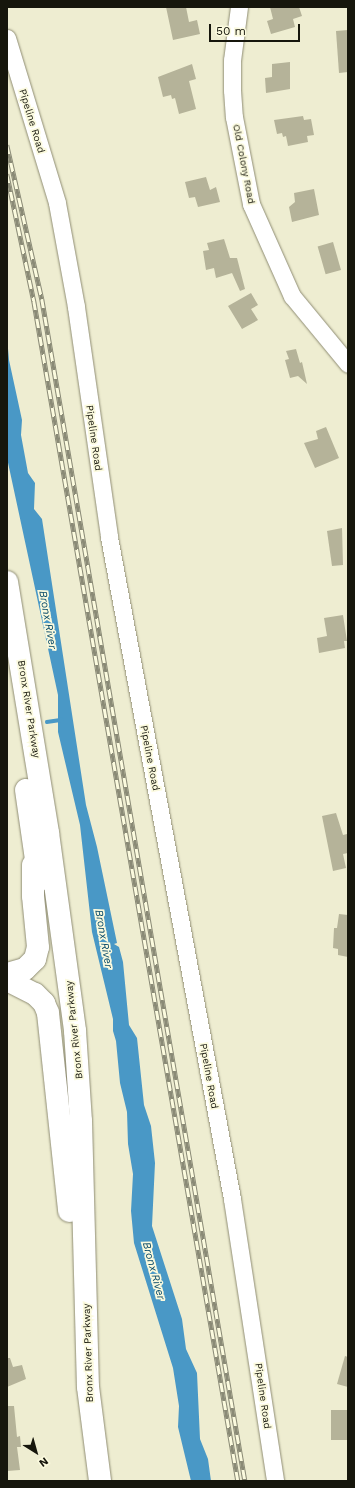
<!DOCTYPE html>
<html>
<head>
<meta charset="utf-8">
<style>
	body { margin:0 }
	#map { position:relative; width:355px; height:1488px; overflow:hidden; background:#eeedd1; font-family:"Work Sans",sans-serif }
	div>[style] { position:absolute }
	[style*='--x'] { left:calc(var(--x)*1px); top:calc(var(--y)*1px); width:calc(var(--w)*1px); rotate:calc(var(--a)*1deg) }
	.water>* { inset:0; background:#4998c6 }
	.stream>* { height:3.5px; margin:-1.75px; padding:0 1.75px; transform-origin:1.75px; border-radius:1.75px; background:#4998c6 }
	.building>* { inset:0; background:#b5b399; transform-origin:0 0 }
	.roads { filter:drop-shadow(0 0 1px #8f8d74) drop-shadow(0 0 1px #8f8d74) }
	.minor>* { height:17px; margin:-8.5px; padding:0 8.5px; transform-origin:8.5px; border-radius:8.5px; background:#fff }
	.highway>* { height:22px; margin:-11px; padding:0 11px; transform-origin:11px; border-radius:11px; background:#fff }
	.rail>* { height:4.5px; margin-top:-2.25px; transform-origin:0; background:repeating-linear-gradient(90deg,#fbfade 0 9px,#8a8a76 0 18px); box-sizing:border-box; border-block:1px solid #8a8a76 }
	span { translate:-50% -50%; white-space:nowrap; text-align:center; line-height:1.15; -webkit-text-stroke:3.5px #fbfade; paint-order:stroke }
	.street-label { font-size:10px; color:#16160c }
	.water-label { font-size:11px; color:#064867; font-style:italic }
	.frame { position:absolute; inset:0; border:8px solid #16160c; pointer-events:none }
	.north { position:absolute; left:16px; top:1432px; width:40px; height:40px; -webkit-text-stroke:3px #fbfade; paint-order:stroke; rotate:143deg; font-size:11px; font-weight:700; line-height:16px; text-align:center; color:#16160c }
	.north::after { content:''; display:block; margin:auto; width:14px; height:18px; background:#16160c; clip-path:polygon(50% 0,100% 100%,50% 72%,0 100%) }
	.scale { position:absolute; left:209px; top:24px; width:91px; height:18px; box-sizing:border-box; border:2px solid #16160c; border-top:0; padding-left:5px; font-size:12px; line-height:14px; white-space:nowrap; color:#16160c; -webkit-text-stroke:3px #fbfade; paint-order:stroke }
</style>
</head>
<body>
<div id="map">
	<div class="water">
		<div style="clip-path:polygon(7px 337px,9px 360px,22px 420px,21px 435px,28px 473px,35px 483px,34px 509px,42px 519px,86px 805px,97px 847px,117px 943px,114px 944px,119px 947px,123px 962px,129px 1025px,137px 1038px,144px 1105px,151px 1126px,155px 1163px,152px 1226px,182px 1319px,186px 1349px,197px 1373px,200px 1439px,208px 1459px,211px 1481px,191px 1481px,178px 1427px,179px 1406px,173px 1368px,134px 1243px,131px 1211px,133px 1174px,128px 1144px,127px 1112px,120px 1083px,116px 1041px,113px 1031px,113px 1019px,92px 932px,80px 825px,58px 732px,58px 695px,7px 458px)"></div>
	</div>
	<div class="stream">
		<div style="--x:47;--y:722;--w:15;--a:-8"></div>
	</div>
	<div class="building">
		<div style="clip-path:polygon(166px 7px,186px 7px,189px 22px,197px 20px,200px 34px,173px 40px)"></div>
		<div style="clip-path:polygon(270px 7px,299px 7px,302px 16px,293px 19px,295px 27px,271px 34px,267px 21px,273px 19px)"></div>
		<div style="clip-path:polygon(348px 30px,348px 72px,339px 73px,336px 31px)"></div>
		<div style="clip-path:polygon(290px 62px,290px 89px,266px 93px,265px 78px,272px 77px,272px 64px)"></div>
		<div style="clip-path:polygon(192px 64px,196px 79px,189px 81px,196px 109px,179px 114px,175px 98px,172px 99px,171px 95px,163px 97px,158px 77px)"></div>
		<div style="clip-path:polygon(303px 116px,304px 120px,311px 119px,314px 135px,307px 136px,308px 142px,288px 146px,286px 136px,283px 137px,282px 133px,277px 134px,274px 120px)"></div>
		<div style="clip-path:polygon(206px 177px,210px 190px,216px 187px,220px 202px,198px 207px,195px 197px,189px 198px,185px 182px)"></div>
		<div style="clip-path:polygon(314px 189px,319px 215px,292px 222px,289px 207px,295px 202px,294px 193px)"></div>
		<div style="clip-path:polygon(224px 239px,230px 258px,237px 258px,245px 289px,240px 291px,232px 273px,216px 278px,214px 268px,206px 270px,203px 251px,209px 250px,207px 243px)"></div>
		<div style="left:333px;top:242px;width:29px;height:16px;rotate:74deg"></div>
		<div style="clip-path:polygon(251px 293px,258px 305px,251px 309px,258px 320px,242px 329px,228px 306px)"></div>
		<div style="clip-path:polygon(296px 349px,300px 363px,302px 362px,307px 384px,298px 376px,290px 378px,285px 360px,289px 359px,286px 351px)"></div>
		<div style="clip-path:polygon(326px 427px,339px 458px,315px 468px,304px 443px,318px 439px,316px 431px)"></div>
		<div style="clip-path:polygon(342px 528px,343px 565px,332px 566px,327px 531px)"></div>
		<div style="clip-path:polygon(343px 615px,347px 641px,344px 641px,345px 648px,319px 653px,317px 638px,327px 636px,324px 618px)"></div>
		<div style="clip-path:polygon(336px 813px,343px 835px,347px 834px,348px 853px,343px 854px,346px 868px,333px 871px,322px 816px)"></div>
		<div style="clip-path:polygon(339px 914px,348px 915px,348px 957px,338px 955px,338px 949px,333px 948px,334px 928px,337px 928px)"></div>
		<div style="clip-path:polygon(345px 1356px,348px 1357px,348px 1387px,337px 1384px)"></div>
		<div style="clip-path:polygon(7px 1358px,10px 1358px,13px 1367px,22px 1365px,26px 1379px,7px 1387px)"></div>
		<div style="clip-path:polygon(7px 1406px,14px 1406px,17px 1437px,20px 1436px,21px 1447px,17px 1447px,20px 1470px,7px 1471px)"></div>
		<div style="left:331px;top:1410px;width:17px;height:30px"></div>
	</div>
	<div class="roads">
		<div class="minor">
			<div style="--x:239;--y:7;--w:53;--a:97.5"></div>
			<div style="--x:232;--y:60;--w:30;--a:90"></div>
			<div style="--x:232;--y:90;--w:27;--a:86"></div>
			<div style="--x:234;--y:117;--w:89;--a:78.9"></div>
			<div style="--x:251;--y:204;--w:101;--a:66"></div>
			<div style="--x:292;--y:296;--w:88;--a:50.5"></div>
			<div style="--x:7;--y:38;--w:172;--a:73.1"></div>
			<div style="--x:57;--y:203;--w:106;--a:79.6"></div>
			<div style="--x:76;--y:307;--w:232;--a:81.8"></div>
			<div style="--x:109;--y:537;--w:673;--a:79.47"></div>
			<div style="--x:232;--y:1199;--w:285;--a:81.3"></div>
		</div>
		<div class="highway">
			<div style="--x:7;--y:582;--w:254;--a:80.7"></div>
			<div style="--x:48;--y:833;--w:200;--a:82.2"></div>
			<div style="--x:75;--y:1031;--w:90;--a:86.2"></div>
			<div style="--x:81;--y:1121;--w:266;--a:88.5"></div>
			<div style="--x:88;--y:1387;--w:95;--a:82.7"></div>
			<div style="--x:26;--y:790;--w:91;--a:81.8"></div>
			<div style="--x:7;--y:974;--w:19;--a:-16"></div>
			<div style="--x:25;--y:969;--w:14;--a:-45"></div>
			<div style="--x:35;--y:959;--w:12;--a:-76"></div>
			<div style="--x:38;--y:947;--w:51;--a:-95.6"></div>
			<div style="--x:33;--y:896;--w:31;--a:-90"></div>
			<div style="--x:7;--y:980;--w:31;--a:27"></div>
			<div style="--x:35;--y:994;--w:13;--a:45"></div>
			<div style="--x:44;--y:1003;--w:11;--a:68"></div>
			<div style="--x:48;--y:1013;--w:199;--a:83.9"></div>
		</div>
	</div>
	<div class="rail">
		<div style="--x:7;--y:145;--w:158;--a:77.2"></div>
		<div style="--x:42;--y:299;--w:1199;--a:80.25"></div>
		<div style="--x:7;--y:174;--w:130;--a:78"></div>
		<div style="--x:34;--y:301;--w:1198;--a:80.19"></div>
	</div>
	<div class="street-label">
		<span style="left:32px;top:121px;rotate:73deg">Pipeline Road</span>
		<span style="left:244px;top:164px;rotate:79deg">Old Colony Road</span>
		<span style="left:94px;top:438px;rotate:82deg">Pipeline Road</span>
		<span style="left:29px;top:709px;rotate:81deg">Bronx River Parkway</span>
		<span style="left:150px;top:758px;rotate:79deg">Pipeline Road</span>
		<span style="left:74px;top:1030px;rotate:-96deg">Bronx River Parkway</span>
		<span style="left:209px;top:1076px;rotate:80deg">Pipeline Road</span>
		<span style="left:88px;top:1353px;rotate:-92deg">Bronx River Parkway</span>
		<span style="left:263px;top:1396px;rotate:82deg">Pipeline Road</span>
	</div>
	<div class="water-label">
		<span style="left:47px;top:620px;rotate:80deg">Bronx River</span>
		<span style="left:103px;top:939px;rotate:80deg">Bronx River</span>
		<span style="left:153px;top:1271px;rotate:75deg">Bronx River</span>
	</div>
	<div class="frame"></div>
	<div class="north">N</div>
	<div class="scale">50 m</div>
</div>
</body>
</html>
